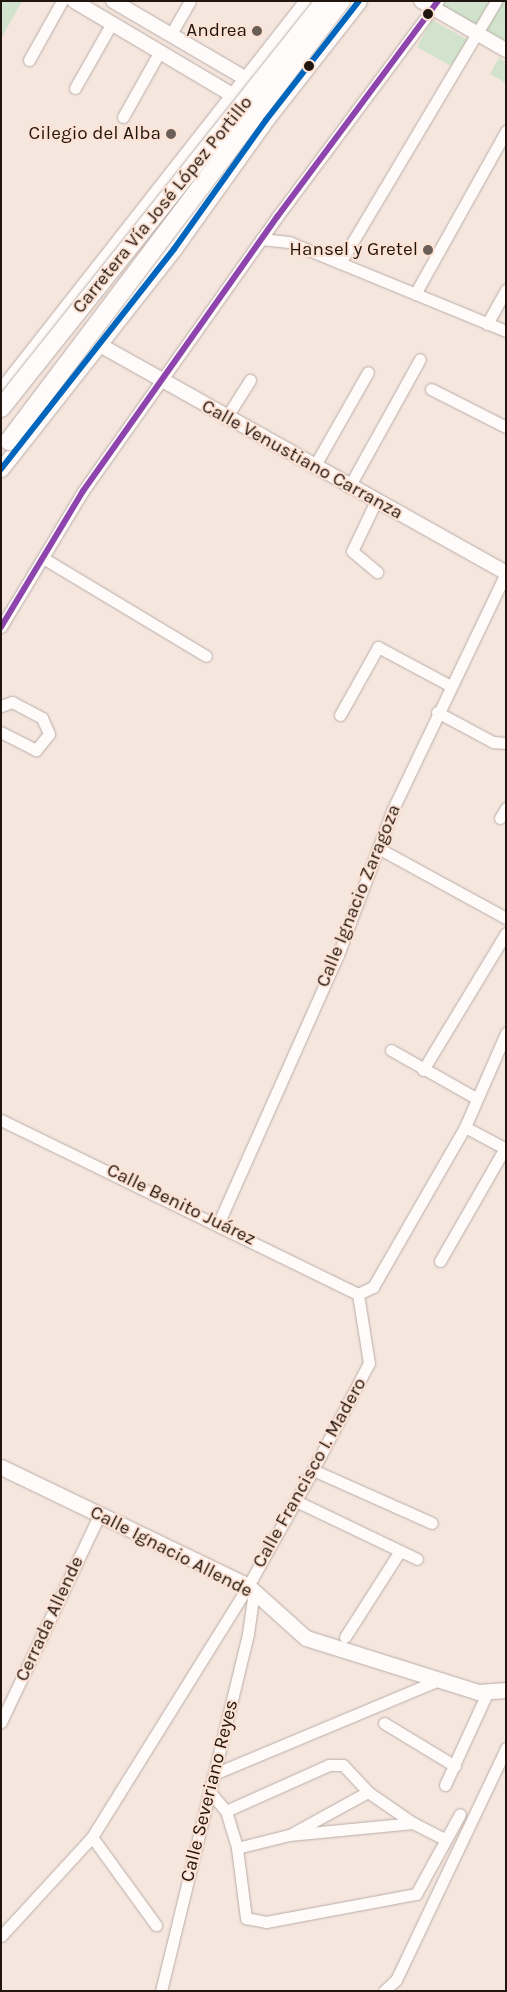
<!DOCTYPE html>
<html>
<head>
<meta charset="utf-8">
<style>
	body { margin:0 }
	#map { position:relative; width:507px; height:1992px; overflow:hidden; background:#f5e6de; font-family:Karla,sans-serif }
	div>[style] { position:absolute }
	[style*='--x'] { left:calc(var(--x)*1px); top:calc(var(--y)*1px); width:calc(var(--w)*1px); rotate:calc(var(--a)*1deg) }
	.green>* { inset:0; background:#d1e3cc; transform-origin:0 0 }
	.roads { filter:drop-shadow(0 0 1px #baada6) drop-shadow(0 0 1px #baada6) }
	.minor>* { height:11px; margin:-5.5px; padding:0 5.5px; transform-origin:5.5px; border-radius:5.5px; background:#fefbfa }
	.tertiary>* { height:14px; margin:-7px; padding:0 7px; transform-origin:7px; border-radius:7px; background:#fefbfa }
	.secondary>* { height:15px; margin:-7.5px; padding:0 7.5px; transform-origin:7.5px; border-radius:7.5px; background:#fefbfa }
	.bridges { filter:drop-shadow(0 0 1px #baada6) drop-shadow(0 0 1px #baada6) }
	.primary-bridge>* { height:18px; margin:-9px; padding:0 9px; transform-origin:9px; border-radius:9px; background:#fefbfa }
	.bus-1>* { height:6px; margin:-3px; padding:0 3px; transform-origin:3px; border-radius:3px; background:#0065bd }
	.bus-2>* { height:6px; margin:-3px; padding:0 3px; transform-origin:3px; border-radius:3px; background:#8e44ad }
	.dots>* { width:14px; height:14px; translate:-50% -50%; box-sizing:border-box; border:2px solid #fee3d5; border-radius:50% }
	span { translate:-50% -50%; white-space:nowrap; text-align:center; line-height:1.15; -webkit-text-stroke:4px #fee3d5; paint-order:stroke }
	.poi-label { font-size:19px; color:#21150f }
	.right { translate:-100% -50%; text-align:right }
	.street-label { font-size:19px; color:#21150f }
	.frame { position:absolute; inset:0; border:2px solid #21150f; pointer-events:none }
</style>
</head>
<body>
<div id="map">
	<div class="green">
		<div style="clip-path:polygon(1px 1px,22px 1px,1px 39px)"></div>
		<div style="clip-path:polygon(446px 1px,506px 2px,506px 43px,442px 7px)"></div>
		<div style="left:432px;top:20px;width:41px;height:31px;rotate:29deg"></div>
		<div style="clip-path:polygon(499px 58px,506px 62px,506px 83px,490px 74px)"></div>
	</div>
	<div class="roads">
		<div class="minor">
			<div style="--x:171;--y:34;--w:38;--a:-60"></div>
			<div style="--x:29;--y:60;--w:68;--a:-60.8"></div>
			<div style="--x:75;--y:88;--w:75;--a:-60.4"></div>
			<div style="--x:123;--y:117;--w:76;--a:-60.7"></div>
			<div style="--x:261;--y:239;--w:28;--a:6"></div>
			<div style="--x:289;--y:242;--w:235;--a:22.3"></div>
			<div style="--x:340;--y:263;--w:305;--a:-59.2"></div>
			<div style="--x:415;--y:294;--w:187;--a:-60.8"></div>
			<div style="--x:487;--y:324;--w:39;--a:-61"></div>
			<div style="--x:431;--y:389;--w:84;--a:26.9"></div>
			<div style="--x:226;--y:418;--w:45;--a:-57.7"></div>
			<div style="--x:314;--y:467;--w:109;--a:-60.4"></div>
			<div style="--x:349;--y:487;--w:146;--a:-61"></div>
			<div style="--x:376;--y:501;--w:55;--a:115.6"></div>
			<div style="--x:352;--y:551;--w:33;--a:40"></div>
			<div style="--x:43;--y:558;--w:190;--a:31"></div>
			<div style="--x:1;--y:627;--w:159;--a:-58.9"></div>
			<div style="--x:83;--y:491;--w:336;--a:-54.7"></div>
			<div style="--x:277;--y:217;--w:269;--a:-53.3"></div>
			<div style="--x:1;--y:706;--w:12;--a:-20"></div>
			<div style="--x:12;--y:702;--w:34;--a:28"></div>
			<div style="--x:42;--y:718;--w:17;--a:66"></div>
			<div style="--x:49;--y:734;--w:21;--a:129"></div>
			<div style="--x:36;--y:750;--w:39;--a:-153"></div>
			<div style="--x:437;--y:712;--w:64;--a:28.2"></div>
			<div style="--x:493;--y:742;--w:13;--a:4"></div>
			<div style="--x:340;--y:715;--w:78;--a:-60.8"></div>
			<div style="--x:378;--y:647;--w:81;--a:28.2"></div>
			<div style="--x:500;--y:818;--w:12;--a:-59"></div>
			<div style="--x:378;--y:848;--w:146;--a:28.7"></div>
			<div style="--x:391;--y:1050;--w:98;--a:29.5"></div>
			<div style="--x:423;--y:1070;--w:160;--a:-58.8"></div>
			<div style="--x:1;--y:1120;--w:397;--a:26"></div>
			<div style="--x:465;--y:1127;--w:47;--a:28.2"></div>
			<div style="--x:219;--y:1222;--w:292;--a:-66"></div>
			<div style="--x:338;--y:955;--w:154;--a:-69.4"></div>
			<div style="--x:392;--y:811;--w:264;--a:-64.4"></div>
			<div style="--x:440;--y:1261;--w:130;--a:-60.1"></div>
			<div style="--x:358;--y:1294;--w:17;--a:-25"></div>
			<div style="--x:373;--y:1287;--w:185;--a:-60.1"></div>
			<div style="--x:465;--y:1127;--w:103;--a:-66.4"></div>
			<div style="--x:313;--y:1470;--w:130;--a:24"></div>
			<div style="--x:296;--y:1501;--w:134;--a:25.6"></div>
			<div style="--x:345;--y:1637;--w:102;--a:-57.4"></div>
			<div style="--x:1;--y:1722;--w:228;--a:-64.6"></div>
			<div style="--x:384;--y:1723;--w:83;--a:31.2"></div>
			<div style="--x:214;--y:1774;--w:244;--a:-22.7"></div>
			<div style="--x:445;--y:1785;--w:103;--a:-65.4"></div>
			<div style="--x:210;--y:1792;--w:25;--a:50"></div>
			<div style="--x:226;--y:1811;--w:39;--a:73"></div>
			<div style="--x:237;--y:1848;--w:71;--a:82.7"></div>
			<div style="--x:246;--y:1918;--w:20;--a:11"></div>
			<div style="--x:266;--y:1922;--w:153;--a:-10.6"></div>
			<div style="--x:416;--y:1894;--w:91;--a:-61.2"></div>
			<div style="--x:226;--y:1811;--w:113;--a:-24.1"></div>
			<div style="--x:329;--y:1765;--w:14;--a:0"></div>
			<div style="--x:343;--y:1765;--w:37;--a:47"></div>
			<div style="--x:368;--y:1792;--w:55;--a:34.6"></div>
			<div style="--x:293;--y:1833;--w:85;--a:-28.7"></div>
			<div style="--x:92;--y:1837;--w:109;--a:54"></div>
			<div style="--x:237;--y:1848;--w:54;--a:-14"></div>
			<div style="--x:289;--y:1835;--w:125;--a:-5.5"></div>
			<div style="--x:413;--y:1823;--w:36;--a:27"></div>
			<div style="--x:1;--y:1936;--w:134;--a:-47.4"></div>
			<div style="--x:92;--y:1837;--w:296;--a:-58.1"></div>
			<div style="--x:248;--y:1586;--w:133;--a:-60.7"></div>
			<div style="--x:313;--y:1470;--w:121;--a:-62.4"></div>
			<div style="--x:369;--y:1363;--w:70;--a:-99.1"></div>
			<div style="--x:161;--y:1991;--w:367;--a:-76.3"></div>
			<div style="--x:248;--y:1634;--w:43;--a:-82.1"></div>
			<div style="--x:384;--y:1991;--w:16;--a:-43"></div>
			<div style="--x:396;--y:1980;--w:257;--a:-64.6"></div>
		</div>
		<div class="tertiary">
			<div style="--x:74;--y:1;--w:194;--a:30.7"></div>
			<div style="--x:113;--y:1;--w:164;--a:30.3"></div>
			<div style="--x:421;--y:1;--w:98;--a:30"></div>
			<div style="--x:100;--y:345;--w:466;--a:29.3"></div>
		</div>
		<div class="secondary">
			<div style="--x:1;--y:391;--w:496;--a:-51.9"></div>
			<div style="--x:1;--y:469;--w:280;--a:-51.8"></div>
			<div style="--x:174;--y:249;--w:158;--a:-54.5"></div>
			<div style="--x:266;--y:120;--w:151;--a:-52"></div>
			<div style="--x:1;--y:1467;--w:274;--a:25.7"></div>
			<div style="--x:248;--y:1586;--w:78;--a:41.9"></div>
			<div style="--x:306;--y:1638;--w:180;--a:17.4"></div>
			<div style="--x:478;--y:1692;--w:28;--a:-4"></div>
		</div>
	</div>
	<div class="bridges">
		<div class="primary-bridge">
			<div style="--x:1;--y:408;--w:520;--a:-51.48"></div>
			<div style="--x:9;--y:441;--w:551;--a:-52.96"></div>
		</div>
	</div>
	<div class="bus-1">
		<div style="--x:1;--y:469;--w:280;--a:-51.8"></div>
		<div style="--x:174;--y:249;--w:158;--a:-54.5"></div>
		<div style="--x:266;--y:120;--w:151;--a:-52"></div>
	</div>
	<div class="bus-2">
		<div style="--x:1;--y:627;--w:159;--a:-58.9"></div>
		<div style="--x:83;--y:491;--w:336;--a:-54.7"></div>
		<div style="--x:277;--y:217;--w:269;--a:-53.3"></div>
	</div>
	<div class="dots">
		<div style="left:428px;top:14px;background:#21150f"></div>
		<div style="left:257px;top:31px;background:#6b5e57"></div>
		<div style="left:309px;top:66px;background:#21150f"></div>
		<div style="left:171px;top:134px;background:#6b5e57"></div>
		<div style="left:428px;top:250px;background:#6b5e57"></div>
	</div>
	<div class="poi-label">
		<span class="right" style="left:247px;top:31px">Andrea</span>
		<span class="right" style="left:161px;top:134px">Cilegio del Alba</span>
		<span class="right" style="left:418px;top:250px">Hansel y Gretel</span>
	</div>
	<div class="street-label">
		<span style="left:163px;top:205px;rotate:-51deg">Carretera Vía José López Portillo</span>
		<span style="left:302px;top:460px;rotate:29deg">Calle Venustiano Carranza</span>
		<span style="left:359px;top:896px;rotate:-68deg">Calle Ignacio Zaragoza</span>
		<span style="left:181px;top:1205px;rotate:26deg">Calle Benito Juárez</span>
		<span style="left:310px;top:1473px;rotate:-61deg">Calle Francisco I. Madero</span>
		<span style="left:171px;top:1552px;rotate:27deg">Calle Ignacio Allende</span>
		<span style="left:50px;top:1619px;rotate:-65deg">Cerrada Allende</span>
		<span style="left:210px;top:1791px;rotate:-76deg">Calle Severiano Reyes</span>
	</div>
	<div class="frame"></div>
</div>
</body>
</html>
